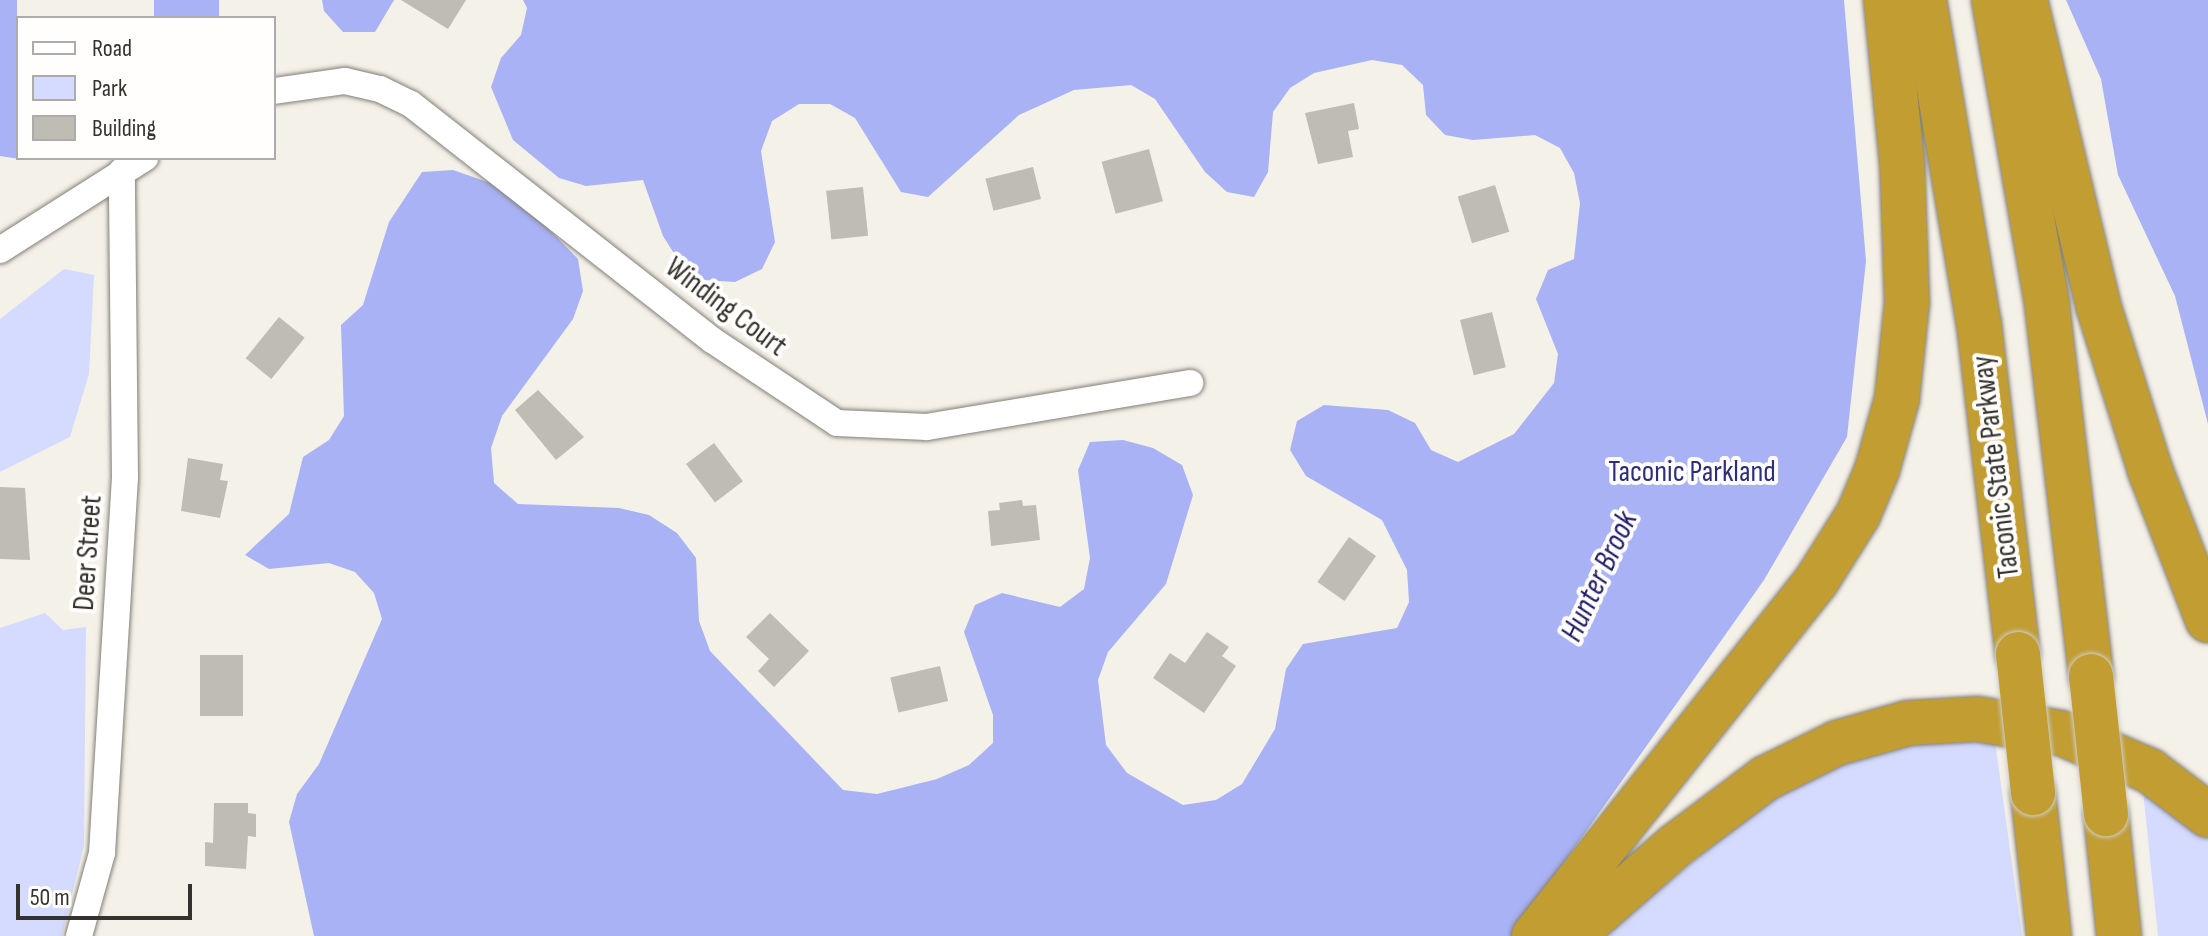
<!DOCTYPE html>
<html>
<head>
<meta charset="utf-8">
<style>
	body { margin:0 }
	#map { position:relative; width:2208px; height:936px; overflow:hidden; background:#f4f1e8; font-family:"Sofia Sans Condensed",sans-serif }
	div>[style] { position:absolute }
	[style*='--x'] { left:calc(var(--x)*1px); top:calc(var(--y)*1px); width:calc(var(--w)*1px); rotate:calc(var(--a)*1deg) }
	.green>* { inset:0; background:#d4dbfe }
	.forest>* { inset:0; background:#a8b2f4; transform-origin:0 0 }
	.stream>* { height:7px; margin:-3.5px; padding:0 3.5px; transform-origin:3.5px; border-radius:3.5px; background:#a8b2f4 }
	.building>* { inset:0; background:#bfbcb4; transform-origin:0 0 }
	.roads { filter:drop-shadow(0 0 2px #827f77) drop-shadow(0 0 2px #827f77) }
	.minor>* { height:26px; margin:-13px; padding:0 13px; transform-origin:13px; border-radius:13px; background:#fff }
	.motorway>* { height:44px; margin:-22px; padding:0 22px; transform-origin:22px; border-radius:22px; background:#c19d32 }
	.bridges { filter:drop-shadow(0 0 2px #cececd) drop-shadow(0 0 2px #cececd) }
	.motorway-bridge>* { height:44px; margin:-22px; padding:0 22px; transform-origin:22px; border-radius:22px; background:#c19d32 }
	span { translate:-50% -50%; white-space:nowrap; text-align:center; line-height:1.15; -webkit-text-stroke:8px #fffefc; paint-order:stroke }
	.street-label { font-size:30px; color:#33322f }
	.park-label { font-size:30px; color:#2d2e79 }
	.water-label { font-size:32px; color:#201e67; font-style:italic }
	.legend { position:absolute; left:16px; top:16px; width:260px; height:144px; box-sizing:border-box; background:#fffefc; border:2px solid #adacaa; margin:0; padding:10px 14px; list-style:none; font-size:24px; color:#33322f }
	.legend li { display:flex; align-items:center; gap:16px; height:40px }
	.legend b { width:40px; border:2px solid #adacaa }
	.scale { position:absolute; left:16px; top:884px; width:176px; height:36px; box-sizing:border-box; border:4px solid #33322f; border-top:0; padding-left:10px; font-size:24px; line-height:28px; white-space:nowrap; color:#33322f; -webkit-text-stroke:6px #fffefc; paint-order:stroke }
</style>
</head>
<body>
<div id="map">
	<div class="green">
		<div style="clip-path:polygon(64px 269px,94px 275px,89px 374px,70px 437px,0 472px,0 319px)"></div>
		<div style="clip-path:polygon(45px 613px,63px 630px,86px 627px,84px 845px,62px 936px,0 936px,0 628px)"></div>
		<div style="clip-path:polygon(1922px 733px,1994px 734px,2022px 936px,1603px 936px,1780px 790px)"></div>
		<div style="clip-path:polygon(2143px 791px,2208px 835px,2208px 936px,2158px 936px)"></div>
	</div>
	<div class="forest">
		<div style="clip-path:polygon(0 0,17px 0,18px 158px,26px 160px,0 156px)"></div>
		<div style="left:154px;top:0;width:65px;height:19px"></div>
		<div style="clip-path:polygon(322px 0,394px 0,375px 32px,343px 32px,324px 11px)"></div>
		<div style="clip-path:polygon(523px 0,1844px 0,1866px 261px,1847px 437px,1764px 580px,1512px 936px,314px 936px,289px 822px,297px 794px,319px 764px,382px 619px,374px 593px,355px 572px,329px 563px,269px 569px,245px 555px,289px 514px,303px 457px,329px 440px,344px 416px,341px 325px,363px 305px,389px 222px,422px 172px,453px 170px,511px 190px,578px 259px,583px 291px,573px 319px,502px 416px,491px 448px,494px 483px,518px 504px,619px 508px,649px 515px,677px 533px,696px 558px,699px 621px,710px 651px,843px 790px,877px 794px,937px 779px,969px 765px,993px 743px,993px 715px,964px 632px,975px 605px,1002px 593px,1060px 607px,1084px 589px,1090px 558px,1078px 470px,1090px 442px,1123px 440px,1153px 448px,1182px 465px,1193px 495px,1166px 584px,1108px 652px,1098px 680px,1106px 745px,1127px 773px,1183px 805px,1216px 800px,1242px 784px,1275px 729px,1286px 669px,1303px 644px,1397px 628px,1409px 602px,1407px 570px,1382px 520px,1306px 476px,1290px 450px,1297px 421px,1324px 405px,1388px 410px,1415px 423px,1431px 450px,1458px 462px,1514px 434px,1554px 383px,1558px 354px,1536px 299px,1548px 270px,1574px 259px,1580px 203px,1574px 173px,1560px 148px,1535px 135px,1473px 140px,1445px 135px,1426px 115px,1423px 85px,1402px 65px,1372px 60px,1314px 73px,1290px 88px,1273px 112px,1268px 172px,1254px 197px,1227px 192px,1205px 172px,1155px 99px,1131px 85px,1074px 90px,1019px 115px,928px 197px,901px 192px,855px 118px,830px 104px,799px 104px,772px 121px,761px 151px,775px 242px,762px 269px,735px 282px,705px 280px,682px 266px,663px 236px,643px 180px,586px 186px,559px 178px,513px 140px,491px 87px,501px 58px,521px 35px,527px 8px)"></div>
		<div style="clip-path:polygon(2066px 0,2208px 0,2208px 424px,2175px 296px,2118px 175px,2101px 79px)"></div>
	</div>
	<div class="stream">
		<div style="--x:1435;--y:936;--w:206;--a:-58.7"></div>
		<div style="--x:1542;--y:760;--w:322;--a:-65.2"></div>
		<div style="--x:1677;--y:468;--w:123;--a:-58"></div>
		<div style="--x:1742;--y:364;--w:73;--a:-7.9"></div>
		<div style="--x:1814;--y:354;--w:52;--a:-75.4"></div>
		<div style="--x:1827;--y:304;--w:93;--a:-101.8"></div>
		<div style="--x:1808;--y:213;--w:213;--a:-91.9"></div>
	</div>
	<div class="building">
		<div style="clip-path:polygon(401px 0,466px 0,448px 29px)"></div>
		<div style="clip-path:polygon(1354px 103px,1359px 129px,1348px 131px,1353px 157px,1318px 164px,1305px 113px)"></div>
		<div style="left:1149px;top:149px;width:54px;height:49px;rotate:75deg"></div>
		<div style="left:1033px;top:167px;width:33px;height:49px;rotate:76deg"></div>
		<div style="left:1495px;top:185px;width:49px;height:39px;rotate:73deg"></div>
		<div style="left:863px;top:187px;width:49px;height:37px;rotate:84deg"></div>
		<div style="left:1492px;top:312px;width:57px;height:33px;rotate:76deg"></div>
		<div style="left:279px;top:317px;width:33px;height:53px;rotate:39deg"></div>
		<div style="clip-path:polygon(538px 390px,584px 437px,556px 460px,515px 410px)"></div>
		<div style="left:714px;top:443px;width:48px;height:35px;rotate:53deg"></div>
		<div style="clip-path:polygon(188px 458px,223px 464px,220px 480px,228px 481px,220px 518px,181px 511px)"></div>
		<div style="clip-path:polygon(0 487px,25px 488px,30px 560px,0 559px)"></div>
		<div style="clip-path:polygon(1022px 500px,1023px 506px,1036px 505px,1040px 540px,991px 546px,988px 511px,1000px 510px,999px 503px)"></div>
		<div style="left:1349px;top:537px;width:33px;height:55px;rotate:35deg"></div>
		<div style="clip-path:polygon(770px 613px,809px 651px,774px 687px,758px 671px,769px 659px,746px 637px)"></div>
		<div style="clip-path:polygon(1207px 632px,1229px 647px,1222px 656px,1236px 666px,1204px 713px,1153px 678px,1170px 653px,1185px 663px)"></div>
		<div style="left:200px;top:655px;width:43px;height:61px"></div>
		<div style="left:940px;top:666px;width:36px;height:51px;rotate:77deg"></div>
		<div style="clip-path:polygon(214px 803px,248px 803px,248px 813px,256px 814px,256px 837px,248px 836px,246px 869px,205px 866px,205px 842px,213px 843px)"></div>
	</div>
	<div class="roads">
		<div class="minor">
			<div style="--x:274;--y:91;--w:72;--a:-8"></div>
			<div style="--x:345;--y:81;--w:36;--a:13"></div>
			<div style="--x:380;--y:89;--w:34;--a:26"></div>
			<div style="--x:411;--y:104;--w:382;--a:38.1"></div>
			<div style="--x:712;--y:340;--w:150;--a:33.6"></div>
			<div style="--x:837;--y:423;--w:90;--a:2.5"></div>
			<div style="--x:927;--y:427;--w:267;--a:-9.5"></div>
			<div style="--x:0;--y:250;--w:172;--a:-32.4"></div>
			<div style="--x:79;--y:936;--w:86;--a:-74.5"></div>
			<div style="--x:102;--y:853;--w:376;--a:-86.5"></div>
			<div style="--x:125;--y:478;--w:307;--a:-90.6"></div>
		</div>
		<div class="motorway">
			<div style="--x:1924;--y:0;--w:329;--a:80.4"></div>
			<div style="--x:1979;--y:324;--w:332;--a:83.3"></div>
			<div style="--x:1994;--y:0;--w:310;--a:80.1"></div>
			<div style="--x:2047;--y:305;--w:374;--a:83.2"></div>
			<div style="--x:2025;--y:0;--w:317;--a:76.5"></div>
			<div style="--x:2099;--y:308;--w:170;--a:72.5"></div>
			<div style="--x:2150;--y:470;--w:161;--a:68.9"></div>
			<div style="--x:2033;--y:793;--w:144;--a:83.6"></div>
			<div style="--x:2106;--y:814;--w:123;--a:83.9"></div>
			<div style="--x:1534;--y:936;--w:455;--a:-51.5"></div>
			<div style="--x:1817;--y:580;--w:77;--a:-57.8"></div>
			<div style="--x:1858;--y:515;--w:49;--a:-67.1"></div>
			<div style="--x:1877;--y:470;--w:74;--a:-74.3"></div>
			<div style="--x:1897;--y:399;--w:97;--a:-84.1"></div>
			<div style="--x:1907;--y:303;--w:140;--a:-92"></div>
			<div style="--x:1902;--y:163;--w:164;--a:-95.6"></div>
			<div style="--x:1572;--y:936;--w:137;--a:-41.1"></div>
			<div style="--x:1675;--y:846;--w:114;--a:-36.8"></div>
			<div style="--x:1766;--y:778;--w:79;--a:-26.2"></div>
			<div style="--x:1837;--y:743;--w:74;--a:-15.7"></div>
			<div style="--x:1908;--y:723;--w:69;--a:-3.3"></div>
			<div style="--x:1977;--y:719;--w:85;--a:9.5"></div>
			<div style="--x:2061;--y:733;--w:97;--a:23.1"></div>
			<div style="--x:2150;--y:771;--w:73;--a:37.2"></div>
		</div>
	</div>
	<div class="bridges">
		<div class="motorway-bridge">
			<div style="--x:2018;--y:654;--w:140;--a:83.8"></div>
			<div style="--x:2091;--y:676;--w:139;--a:83.8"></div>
		</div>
	</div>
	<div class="street-label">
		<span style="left:726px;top:307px;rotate:37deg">Winding Court</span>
		<span style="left:1996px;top:467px;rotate:-97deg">Taconic State Parkway</span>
		<span style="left:88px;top:553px;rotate:-86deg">Deer Street</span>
	</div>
	<div class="park-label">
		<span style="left:1692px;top:472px">Taconic Parkland</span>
	</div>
	<div class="water-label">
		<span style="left:1600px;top:577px;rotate:-65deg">Hunter Brook</span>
	</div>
	<ul class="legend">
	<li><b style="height:10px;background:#fff"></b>Road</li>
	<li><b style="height:22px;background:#d4dbfe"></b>Park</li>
	<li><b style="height:22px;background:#bfbcb4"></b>Building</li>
	</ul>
	<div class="scale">50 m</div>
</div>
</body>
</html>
